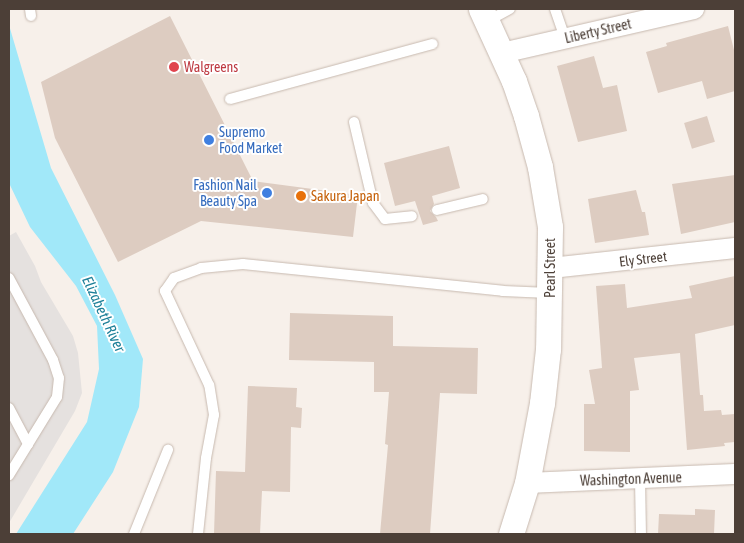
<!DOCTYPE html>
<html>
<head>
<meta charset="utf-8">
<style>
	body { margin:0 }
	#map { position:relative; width:744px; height:543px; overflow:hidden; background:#f7f0ea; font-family:"Asap Condensed",sans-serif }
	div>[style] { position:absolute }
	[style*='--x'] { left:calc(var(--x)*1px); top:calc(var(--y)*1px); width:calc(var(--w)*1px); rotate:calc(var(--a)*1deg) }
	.parking>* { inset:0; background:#e5e1df }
	.water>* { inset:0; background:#a1e8f9 }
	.building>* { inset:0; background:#ddccc1; transform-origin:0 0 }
	.roads { filter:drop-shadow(0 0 1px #c7b9af) drop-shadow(0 0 1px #c7b9af) }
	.service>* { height:10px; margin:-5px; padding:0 5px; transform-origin:5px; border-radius:5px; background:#fff }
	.minor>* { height:20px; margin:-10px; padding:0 10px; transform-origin:10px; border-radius:10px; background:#fff }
	.tertiary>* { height:25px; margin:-12.5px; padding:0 12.5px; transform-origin:12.5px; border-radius:12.5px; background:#fff }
	.dots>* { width:14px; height:14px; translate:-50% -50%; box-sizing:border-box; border:2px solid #fff; border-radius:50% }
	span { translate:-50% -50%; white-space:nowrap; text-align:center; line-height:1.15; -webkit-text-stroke:4px #fff; paint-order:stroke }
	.street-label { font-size:14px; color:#4c3f37 }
	.health-label { font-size:14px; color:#be3a42 }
	.left { translate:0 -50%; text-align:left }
	.shop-label { font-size:14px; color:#366cbe }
	.right { translate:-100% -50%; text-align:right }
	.food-label { font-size:14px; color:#c56008 }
	.water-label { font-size:15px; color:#1e8099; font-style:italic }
	.frame { position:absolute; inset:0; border:10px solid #4c3f37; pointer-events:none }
</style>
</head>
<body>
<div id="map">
	<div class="parking">
		<div style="clip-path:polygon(16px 232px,35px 266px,41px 282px,73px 336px,78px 353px,82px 393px,75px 411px,9px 523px,9px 236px)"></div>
	</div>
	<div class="water">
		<div style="clip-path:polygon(9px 25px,51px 168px,115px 295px,143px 359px,139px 407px,113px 472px,73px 534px,16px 534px,87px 422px,99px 369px,97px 326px,76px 286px,30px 227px,9px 183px)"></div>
	</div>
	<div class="building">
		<div style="clip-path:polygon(170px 16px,253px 181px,358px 195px,353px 237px,201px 221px,118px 262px,55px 138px,41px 82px)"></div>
		<div style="clip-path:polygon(728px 26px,735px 54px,735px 91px,707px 99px,702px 81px,658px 93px,646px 52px,667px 46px,666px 43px)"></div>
		<div style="clip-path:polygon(594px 56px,603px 88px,617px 85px,627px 131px,578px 142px,557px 66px)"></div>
		<div style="left:707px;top:116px;width:27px;height:24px;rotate:73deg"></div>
		<div style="clip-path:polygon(449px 146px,460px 188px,432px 196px,434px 204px,430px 211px,436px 217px,438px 221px,423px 225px,415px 201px,395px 206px,384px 163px)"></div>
		<div style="clip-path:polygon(735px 175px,735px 222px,681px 234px,672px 184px)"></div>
		<div style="clip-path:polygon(636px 190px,642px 212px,645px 212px,649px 235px,595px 243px,588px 199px)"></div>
		<div style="clip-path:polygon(735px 276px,735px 325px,695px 334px,700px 395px,703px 395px,704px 411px,721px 410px,722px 415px,735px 414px,735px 442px,724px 443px,725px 446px,687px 450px,680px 353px,634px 358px,639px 390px,630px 391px,630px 452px,584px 451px,584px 404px,595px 404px,589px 370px,602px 368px,596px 286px,625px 284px,627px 308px,692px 298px,689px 286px)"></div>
		<div style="clip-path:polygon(290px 313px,393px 316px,393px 346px,478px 348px,477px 394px,440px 393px,430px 534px,380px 534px,388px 445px,385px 444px,389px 392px,374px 392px,374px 362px,289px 360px)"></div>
		<div style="clip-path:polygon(248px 386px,297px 388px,296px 407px,302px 408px,301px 428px,291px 427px,290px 492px,262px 491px,260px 534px,214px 534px,216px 471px,245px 472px)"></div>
		<div style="clip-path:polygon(695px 509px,715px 510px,714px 534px,658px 534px,659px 514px,695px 515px)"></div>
	</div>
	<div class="roads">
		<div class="service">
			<div style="--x:30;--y:9;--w:7;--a:82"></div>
			<div style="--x:555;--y:9;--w:31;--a:71"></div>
			<div style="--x:488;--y:21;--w:25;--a:-29"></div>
			<div style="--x:230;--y:99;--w:210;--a:-15.2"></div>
			<div style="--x:354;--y:122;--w:83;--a:76.8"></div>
			<div style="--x:373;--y:203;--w:20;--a:53"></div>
			<div style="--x:385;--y:219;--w:27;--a:-6"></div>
			<div style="--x:437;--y:210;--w:47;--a:-13.4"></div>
			<div style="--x:9;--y:278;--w:93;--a:61.8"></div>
			<div style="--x:53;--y:360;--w:19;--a:72"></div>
			<div style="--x:59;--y:378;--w:19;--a:96"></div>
			<div style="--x:57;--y:397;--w:92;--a:121.6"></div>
			<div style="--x:9;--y:408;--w:41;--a:62.2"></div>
			<div style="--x:640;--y:479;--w:55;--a:89"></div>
			<div style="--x:134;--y:534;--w:91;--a:-68"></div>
			<div style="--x:198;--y:534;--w:76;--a:-84"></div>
			<div style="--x:206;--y:458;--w:44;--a:-79.5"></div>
			<div style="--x:214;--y:415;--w:30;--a:-99"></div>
			<div style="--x:209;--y:385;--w:104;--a:-115.1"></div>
			<div style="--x:165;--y:291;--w:16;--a:-55"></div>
			<div style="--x:174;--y:278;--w:29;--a:-20"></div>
			<div style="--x:201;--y:268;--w:42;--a:-5.4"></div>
			<div style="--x:243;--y:264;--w:261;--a:5.9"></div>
			<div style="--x:503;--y:291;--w:46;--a:2.5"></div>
		</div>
		<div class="minor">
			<div style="--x:502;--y:53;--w:197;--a:-12.9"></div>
			<div style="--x:551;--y:268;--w:185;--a:-6.2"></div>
			<div style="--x:527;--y:483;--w:208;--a:-2.5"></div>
		</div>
		<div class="tertiary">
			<div style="--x:481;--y:9;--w:79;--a:65.4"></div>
			<div style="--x:514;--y:81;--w:37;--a:71"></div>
			<div style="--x:526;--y:116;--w:53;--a:74.6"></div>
			<div style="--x:540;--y:167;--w:61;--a:80.5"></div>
			<div style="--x:550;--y:227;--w:122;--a:90.9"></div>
			<div style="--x:548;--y:349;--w:54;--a:96.3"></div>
			<div style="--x:542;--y:403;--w:81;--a:100.6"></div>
			<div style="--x:527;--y:483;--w:53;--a:107.4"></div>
		</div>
	</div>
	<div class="dots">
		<div style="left:174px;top:67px;background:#e0444e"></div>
		<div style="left:209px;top:140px;background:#3f7fe0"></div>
		<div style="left:267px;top:193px;background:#3f7fe0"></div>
		<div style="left:301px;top:196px;background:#e8710a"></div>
	</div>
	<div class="street-label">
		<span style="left:598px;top:31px;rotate:-13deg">Liberty Street</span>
		<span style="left:643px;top:259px;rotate:-7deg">Ely Street</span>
		<span style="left:550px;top:268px;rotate:-90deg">Pearl Street</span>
		<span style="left:631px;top:479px;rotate:-2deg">Washington Avenue</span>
	</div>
	<div class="health-label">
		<span class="left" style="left:184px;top:67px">Walgreens</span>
	</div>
	<div class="shop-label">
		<span class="left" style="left:219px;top:140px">Supremo<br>Food Market</span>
		<span class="right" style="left:257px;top:193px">Fashion Nail<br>Beauty Spa</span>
	</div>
	<div class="food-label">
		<span class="left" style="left:311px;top:196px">Sakura Japan</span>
	</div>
	<div class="water-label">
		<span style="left:104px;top:314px;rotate:65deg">Elizabeth River</span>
	</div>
	<div class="frame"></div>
</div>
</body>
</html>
